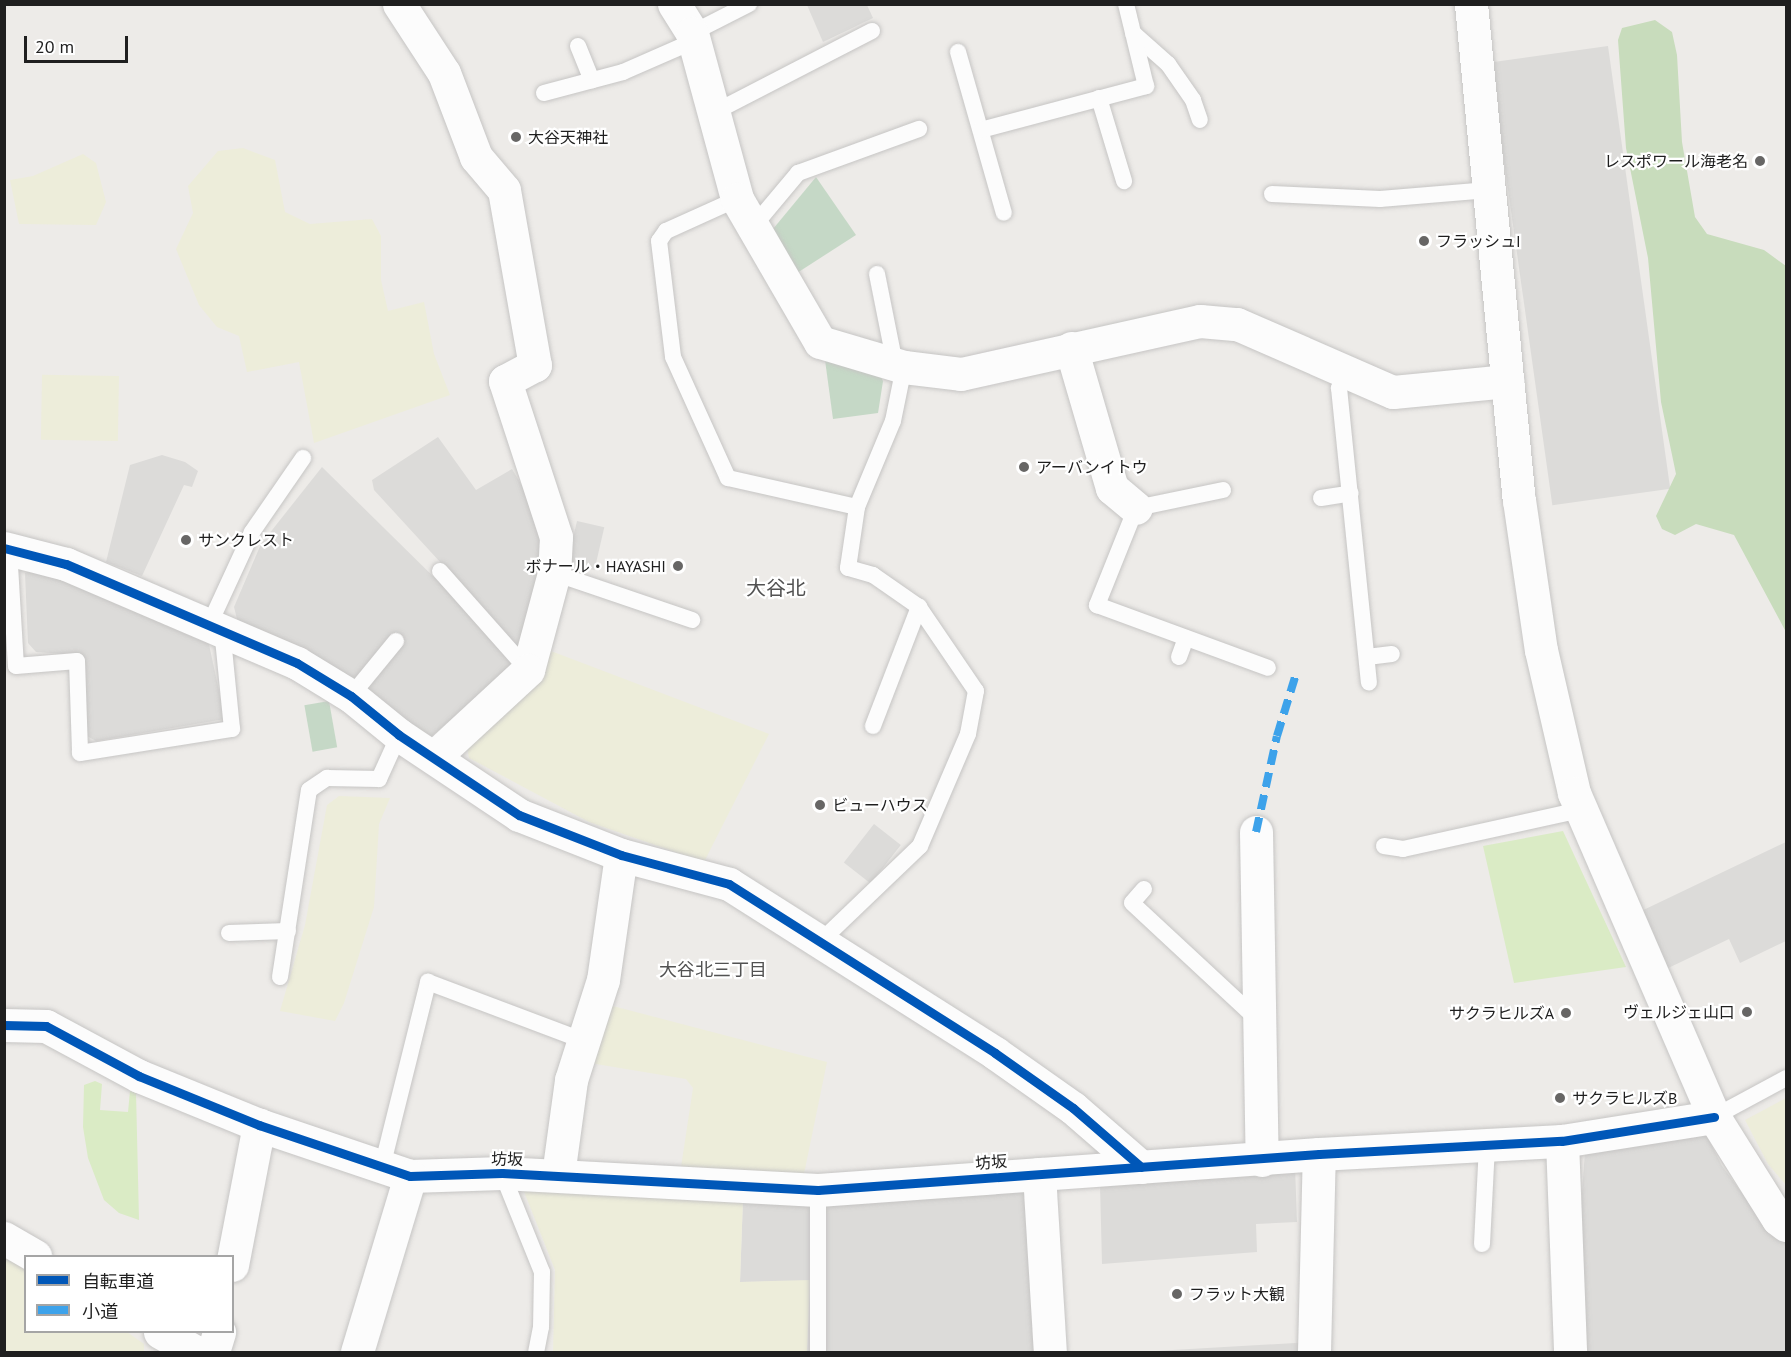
<!DOCTYPE html>
<html>
<head>
<meta charset="utf-8">
<style>
	body { margin:0 }
	#map { position:relative; width:1791px; height:1357px; overflow:hidden; background:#edebe8; font-family:"PT Sans","Noto Sans JP",sans-serif }
	div>[style] { position:absolute }
	[style*='--x'] { left:calc(var(--x)*1px); top:calc(var(--y)*1px); width:calc(var(--w)*1px); rotate:calc(var(--a)*1deg) }
	.residential>* { inset:0; background:#dcdbd9; transform-origin:0 0 }
	.farmland>* { inset:0; background:#ededda; transform-origin:0 0 }
	.grass>* { inset:0; background:#daebc5 }
	.forest>* { inset:0; background:#c8dcbc }
	.cemetery>* { inset:0; background:#c5d8c6; transform-origin:0 0 }
	.roads { filter:drop-shadow(0 0 2px #c6c5c4) drop-shadow(0 0 2px #c6c5c4) }
	.service>* { height:16px; margin:-8px; padding:0 8px; transform-origin:8px; border-radius:8px; background:#fcfcfc }
	.minor>* { height:33px; margin:-16.5px; padding:0 16.5px; transform-origin:16.5px; border-radius:16.5px; background:#fcfcfc }
	.quiet>* { height:8px; margin-top:-4px; transform-origin:0; background:repeating-linear-gradient(90deg,#3da2ea 0 15px,transparent 0 23px) }
	.cycleway>* { height:9px; margin:-4.5px; padding:0 4.5px; transform-origin:4.5px; border-radius:4.5px; background:#0057b8 }
	.dots>* { width:16px; height:16px; translate:-50% -50%; box-sizing:border-box; border:3px solid #fff; border-radius:50% }
	span { translate:-50% -50%; white-space:nowrap; text-align:center; line-height:1.15; -webkit-text-stroke:4.5px #fff; paint-order:stroke }
	.poi-label { font-size:16px; color:#1f1f1f }
	.left { translate:0 -50%; text-align:left }
	.right { translate:-100% -50%; text-align:right }
	.street-label { font-size:16px; color:#1f1f1f }
	.neighbourhood-label { font-size:18px; color:#525252 }
	.quarter-label { font-size:20px; color:#525252 }
	.frame { position:absolute; inset:0; border:6px solid #1f1f1f; pointer-events:none }
	.legend { position:absolute; left:24px; top:1255px; width:210px; height:78px; box-sizing:border-box; background:#fff; border:2px solid #a5a5a5; margin:0; padding:8px 10px; list-style:none; font-size:18px; color:#1f1f1f }
	.legend li { display:flex; align-items:center; gap:12px; height:30px }
	.legend b { width:30px; border:2px solid #a5a5a5 }
	.scale { position:absolute; left:24px; top:36px; width:104px; height:27px; box-sizing:border-box; border:3px solid #1f1f1f; border-top:0; padding-left:8px; font-size:18px; line-height:21px; white-space:nowrap; color:#1f1f1f; -webkit-text-stroke:4px #fff; paint-order:stroke }
</style>
</head>
<body>
<div id="map">
	<div class="residential">
		<div style="clip-path:polygon(807px 5px,867px 5px,873px 18px,823px 42px)"></div>
		<div style="left:1608px;top:46px;width:447px;height:119px;rotate:82deg"></div>
		<div style="clip-path:polygon(438px 437px,476px 490px,512px 469px,527px 494px,550px 551px,517px 646px,374px 490px,372px 480px)"></div>
		<div style="clip-path:polygon(162px 455px,185px 462px,198px 471px,192px 487px,184px 485px,142px 576px,106px 562px,130px 465px)"></div>
		<div style="clip-path:polygon(322px 467px,512px 654px,511px 669px,426px 741px,238px 623px,234px 607px,261px 544px)"></div>
		<div style="left:577px;top:521px;width:28px;height:44px;rotate:13deg"></div>
		<div style="clip-path:polygon(32px 570px,204px 621px,225px 719px,96px 741px,85px 735px,79px 655px,36px 652px,28px 643px,25px 573px)"></div>
		<div style="left:874px;top:824px;width:34px;height:49px;rotate:38deg"></div>
		<div style="clip-path:polygon(1786px 842px,1786px 941px,1740px 963px,1729px 939px,1662px 971px,1635px 914px)"></div>
		<div style="clip-path:polygon(1704px 1130px,1722px 1166px,1761px 1219px,1786px 1243px,1786px 1352px,1586px 1352px,1579px 1233px,1585px 1152px)"></div>
		<div style="clip-path:polygon(1295px 1167px,1297px 1222px,1256px 1224px,1257px 1252px,1102px 1264px,1100px 1184px)"></div>
		<div style="clip-path:polygon(1027px 1187px,1043px 1352px,807px 1352px,810px 1281px,740px 1282px,743px 1198px)"></div>
		<div style="clip-path:polygon(1312px 1342px,1311px 1352px,1138px 1352px)"></div>
	</div>
	<div class="farmland">
		<div style="clip-path:polygon(243px 148px,275px 160px,285px 212px,310px 224px,372px 219px,381px 236px,381px 280px,388px 311px,424px 302px,434px 354px,450px 395px,314px 443px,299px 362px,247px 372px,239px 336px,217px 327px,199px 305px,176px 249px,193px 213px,188px 186px,218px 151px)"></div>
		<div style="clip-path:polygon(83px 154px,96px 163px,106px 202px,96px 225px,19px 224px,10px 180px,33px 176px)"></div>
		<div style="left:119px;top:376px;width:65px;height:77px;rotate:91deg"></div>
		<div style="clip-path:polygon(543px 648px,769px 734px,704px 862px,589px 822px,469px 758px,467px 747px)"></div>
		<div style="clip-path:polygon(339px 796px,390px 798px,379px 824px,374px 907px,344px 1003px,335px 1021px,280px 1011px,305px 925px,327px 805px)"></div>
		<div style="clip-path:polygon(609px 1005px,827px 1062px,804px 1174px,681px 1167px,693px 1088px,686px 1079px,590px 1063px)"></div>
		<div style="clip-path:polygon(1786px 1098px,1786px 1185px,1768px 1164px,1745px 1120px)"></div>
		<div style="clip-path:polygon(523px 1189px,743px 1198px,740px 1282px,810px 1280px,807px 1352px,553px 1352px,555px 1270px)"></div>
		<div style="clip-path:polygon(4px 1257px,25px 1265px,26px 1332px,127px 1332px,144px 1344px,144px 1352px,5px 1352px)"></div>
	</div>
	<div class="grass">
		<div style="clip-path:polygon(1563px 831px,1626px 967px,1514px 983px,1483px 846px)"></div>
		<div style="clip-path:polygon(95px 1081px,102px 1084px,100px 1110px,128px 1112px,130px 1091px,136px 1092px,139px 1220px,119px 1213px,104px 1200px,88px 1158px,83px 1127px,84px 1085px)"></div>
	</div>
	<div class="forest">
		<div style="clip-path:polygon(1655px 20px,1672px 32px,1677px 55px,1682px 142px,1695px 217px,1707px 234px,1764px 250px,1786px 266px,1786px 632px,1734px 535px,1696px 524px,1675px 535px,1662px 529px,1656px 516px,1676px 474px,1661px 402px,1648px 258px,1626px 148px,1618px 40px,1622px 28px)"></div>
	</div>
	<div class="cemetery">
		<div style="clip-path:polygon(816px 177px,856px 235px,797px 273px,773px 229px)"></div>
		<div style="clip-path:polygon(825px 360px,877px 370px,883px 381px,878px 413px,833px 419px)"></div>
		<div style="left:329px;top:701px;width:47px;height:25px;rotate:80deg"></div>
	</div>
	<div class="roads">
		<div class="service">
			<div style="--x:692;--y:33;--w:64;--a:-27"></div>
			<div style="--x:1133;--y:33;--w:47;--a:41.5"></div>
			<div style="--x:1168;--y:64;--w:44;--a:55.2"></div>
			<div style="--x:1193;--y:100;--w:21;--a:71"></div>
			<div style="--x:578;--y:46;--w:37;--a:68"></div>
			<div style="--x:958;--y:52;--w:167;--a:74.1"></div>
			<div style="--x:544;--y:93;--w:82;--a:-14.9"></div>
			<div style="--x:623;--y:72;--w:77;--a:-23.6"></div>
			<div style="--x:1099;--y:98;--w:87;--a:73.2"></div>
			<div style="--x:713;--y:113;--w:179;--a:-27.3"></div>
			<div style="--x:981;--y:130;--w:171;--a:-14.9"></div>
			<div style="--x:1146;--y:86;--w:84;--a:-103.7"></div>
			<div style="--x:1272;--y:194;--w:108;--a:2.7"></div>
			<div style="--x:1380;--y:199;--w:109;--a:-4.7"></div>
			<div style="--x:737;--y:199;--w:78;--a:155.7"></div>
			<div style="--x:666;--y:231;--w:12;--a:125"></div>
			<div style="--x:659;--y:241;--w:117;--a:83.1"></div>
			<div style="--x:673;--y:357;--w:133;--a:65.6"></div>
			<div style="--x:728;--y:478;--w:132;--a:12.7"></div>
			<div style="--x:752;--y:228;--w:72;--a:-50.1"></div>
			<div style="--x:798;--y:173;--w:129;--a:-20"></div>
			<div style="--x:877;--y:274;--w:92;--a:78.7"></div>
			<div style="--x:1347;--y:372;--w:18;--a:117"></div>
			<div style="--x:1339;--y:388;--w:296;--a:84.2"></div>
			<div style="--x:1223;--y:490;--w:89;--a:168.3"></div>
			<div style="--x:1136;--y:508;--w:105;--a:111.9"></div>
			<div style="--x:1097;--y:605;--w:182;--a:20.2"></div>
			<div style="--x:1321;--y:498;--w:30;--a:-9"></div>
			<div style="--x:9;--y:549;--w:117;--a:86.6"></div>
			<div style="--x:16;--y:666;--w:61;--a:-4.7"></div>
			<div style="--x:77;--y:661;--w:92;--a:88.1"></div>
			<div style="--x:80;--y:753;--w:154;--a:-9"></div>
			<div style="--x:232;--y:729;--w:100;--a:-95.7"></div>
			<div style="--x:440;--y:571;--w:132;--a:48.4"></div>
			<div style="--x:554;--y:573;--w:146;--a:18.8"></div>
			<div style="--x:210;--y:623;--w:100;--a:-65.2"></div>
			<div style="--x:252;--y:532;--w:90;--a:-55.4"></div>
			<div style="--x:1179;--y:657;--w:20;--a:-70"></div>
			<div style="--x:1367;--y:657;--w:25;--a:-7"></div>
			<div style="--x:351;--y:696;--w:71;--a:-50.7"></div>
			<div style="--x:873;--y:726;--w:128;--a:-68.9"></div>
			<div style="--x:1384;--y:846;--w:19;--a:9"></div>
			<div style="--x:1403;--y:849;--w:182;--a:-12.4"></div>
			<div style="--x:1144;--y:889;--w:18;--a:131"></div>
			<div style="--x:1132;--y:903;--w:175;--a:42.9"></div>
			<div style="--x:229;--y:933;--w:59;--a:-1.9"></div>
			<div style="--x:821;--y:941;--w:137;--a:-43.8"></div>
			<div style="--x:920;--y:846;--w:122;--a:-66.8"></div>
			<div style="--x:968;--y:734;--w:44;--a:-79.5"></div>
			<div style="--x:976;--y:691;--w:102;--a:-124.2"></div>
			<div style="--x:919;--y:607;--w:56;--a:-145.2"></div>
			<div style="--x:873;--y:575;--w:26;--a:-164"></div>
			<div style="--x:848;--y:568;--w:62;--a:-81.6"></div>
			<div style="--x:857;--y:507;--w:93;--a:-67.3"></div>
			<div style="--x:893;--y:421;--w:55;--a:-78.5"></div>
			<div style="--x:280;--y:977;--w:189;--a:-81.2"></div>
			<div style="--x:309;--y:790;--w:22;--a:-34"></div>
			<div style="--x:327;--y:778;--w:52;--a:1.1"></div>
			<div style="--x:379;--y:779;--w:48;--a:-65.6"></div>
			<div style="--x:1714;--y:1117;--w:82;--a:-28.4"></div>
			<div style="--x:382;--y:1167;--w:191;--a:-76"></div>
			<div style="--x:428;--y:982;--w:167;--a:20.7"></div>
			<div style="--x:502;--y:1173;--w:107;--a:68"></div>
			<div style="--x:542;--y:1272;--w:55;--a:91"></div>
			<div style="--x:541;--y:1327;--w:25;--a:101"></div>
			<div style="--x:818;--y:1190;--w:162;--a:90"></div>
			<div style="--x:1482;--y:1244;--w:98;--a:-87.1"></div>
		</div>
		<div class="minor">
			<div style="--x:399;--y:4;--w:82;--a:56.9"></div>
			<div style="--x:444;--y:73;--w:90;--a:69.1"></div>
			<div style="--x:476;--y:157;--w:43;--a:49.7"></div>
			<div style="--x:504;--y:190;--w:178;--a:80"></div>
			<div style="--x:535;--y:365;--w:34;--a:152"></div>
			<div style="--x:505;--y:381;--w:164;--a:71.9"></div>
			<div style="--x:556;--y:537;--w:36;--a:93"></div>
			<div style="--x:554;--y:573;--w:100;--a:105"></div>
			<div style="--x:528;--y:670;--w:128;--a:137.2"></div>
			<div style="--x:674;--y:4;--w:34;--a:58"></div>
			<div style="--x:692;--y:33;--w:172;--a:74.8"></div>
			<div style="--x:737;--y:199;--w:165;--a:59.9"></div>
			<div style="--x:820;--y:342;--w:88;--a:16.6"></div>
			<div style="--x:904;--y:367;--w:57;--a:7"></div>
			<div style="--x:961;--y:374;--w:245;--a:-12.5"></div>
			<div style="--x:1200;--y:321;--w:37;--a:5"></div>
			<div style="--x:1237;--y:324;--w:170;--a:23.6"></div>
			<div style="--x:1393;--y:392;--w:115;--a:-5.5"></div>
			<div style="--x:1471;--y:4;--w:498;--a:84.5"></div>
			<div style="--x:1519;--y:500;--w:152;--a:81.7"></div>
			<div style="--x:1541;--y:650;--w:147;--a:77"></div>
			<div style="--x:1574;--y:793;--w:353;--a:66.6"></div>
			<div style="--x:1714;--y:1117;--w:120;--a:57.9"></div>
			<div style="--x:1778;--y:1219;--w:10;--a:37"></div>
			<div style="--x:1071;--y:348;--w:146;--a:73.7"></div>
			<div style="--x:1112;--y:488;--w:31;--a:40"></div>
			<div style="--x:4;--y:548;--w:64;--a:14.5"></div>
			<div style="--x:66;--y:564;--w:251;--a:23.2"></div>
			<div style="--x:297;--y:663;--w:63;--a:31.4"></div>
			<div style="--x:351;--y:696;--w:62;--a:39.1"></div>
			<div style="--x:399;--y:735;--w:144;--a:33.7"></div>
			<div style="--x:519;--y:815;--w:110;--a:21.4"></div>
			<div style="--x:621;--y:855;--w:112;--a:15"></div>
			<div style="--x:729;--y:884;--w:315;--a:32.4"></div>
			<div style="--x:995;--y:1053;--w:95;--a:35.2"></div>
			<div style="--x:1073;--y:1108;--w:90;--a:40.9"></div>
			<div style="--x:1256;--y:832;--w:328;--a:89"></div>
			<div style="--x:4;--y:1025;--w:42;--a:1.4"></div>
			<div style="--x:46;--y:1026;--w:106;--a:28.3"></div>
			<div style="--x:139;--y:1076;--w:130;--a:22.2"></div>
			<div style="--x:259;--y:1125;--w:159;--a:18.7"></div>
			<div style="--x:410;--y:1176;--w:92;--a:-1.9"></div>
			<div style="--x:502;--y:1173;--w:316;--a:3.1"></div>
			<div style="--x:818;--y:1190;--w:502;--a:-4.11"></div>
			<div style="--x:1319;--y:1154;--w:243;--a:-3.1"></div>
			<div style="--x:1562;--y:1141;--w:154;--a:-9"></div>
			<div style="--x:1562;--y:1141;--w:211;--a:87.8"></div>
			<div style="--x:1039;--y:1174;--w:178;--a:86.5"></div>
			<div style="--x:558;--y:1175;--w:96;--a:-82.2"></div>
			<div style="--x:571;--y:1080;--w:105;--a:-72.3"></div>
			<div style="--x:603;--y:980;--w:126;--a:-81.8"></div>
			<div style="--x:4;--y:1238;--w:36;--a:30"></div>
			<div style="--x:232;--y:1265;--w:143;--a:-79.1"></div>
			<div style="--x:160;--y:1332;--w:41;--a:29.1"></div>
			<div style="--x:213;--y:1352;--w:21;--a:-73"></div>
			<div style="--x:357;--y:1352;--w:184;--a:-73.2"></div>
			<div style="--x:1314;--y:1352;--w:198;--a:-88.6"></div>
		</div>
	</div>
	<div class="quiet">
		<div style="--x:1256;--y:832;--w:98;--a:-77.7"></div>
		<div style="--x:1277;--y:736;--w:62;--a:-73"></div>
	</div>
	<div class="cycleway">
		<div style="--x:4;--y:548;--w:64;--a:14.5"></div>
		<div style="--x:66;--y:564;--w:251;--a:23.2"></div>
		<div style="--x:297;--y:663;--w:63;--a:31.4"></div>
		<div style="--x:351;--y:696;--w:62;--a:39.1"></div>
		<div style="--x:399;--y:735;--w:144;--a:33.7"></div>
		<div style="--x:519;--y:815;--w:110;--a:21.4"></div>
		<div style="--x:621;--y:855;--w:112;--a:15"></div>
		<div style="--x:729;--y:884;--w:315;--a:32.4"></div>
		<div style="--x:995;--y:1053;--w:95;--a:35.2"></div>
		<div style="--x:1073;--y:1108;--w:90;--a:40.9"></div>
		<div style="--x:4;--y:1025;--w:42;--a:1.4"></div>
		<div style="--x:46;--y:1026;--w:106;--a:28.3"></div>
		<div style="--x:139;--y:1076;--w:130;--a:22.2"></div>
		<div style="--x:259;--y:1125;--w:159;--a:18.7"></div>
		<div style="--x:410;--y:1176;--w:92;--a:-1.9"></div>
		<div style="--x:502;--y:1173;--w:316;--a:3.1"></div>
		<div style="--x:818;--y:1190;--w:502;--a:-4.11"></div>
		<div style="--x:1319;--y:1154;--w:243;--a:-3.1"></div>
		<div style="--x:1562;--y:1141;--w:154;--a:-9"></div>
	</div>
	<div class="dots">
		<div style="left:516px;top:137px;background:#676665"></div>
		<div style="left:1760px;top:161px;background:#676665"></div>
		<div style="left:1424px;top:241px;background:#676665"></div>
		<div style="left:1024px;top:467px;background:#676665"></div>
		<div style="left:186px;top:540px;background:#676665"></div>
		<div style="left:678px;top:566px;background:#676665"></div>
		<div style="left:820px;top:805px;background:#676665"></div>
		<div style="left:1747px;top:1012px;background:#676665"></div>
		<div style="left:1566px;top:1013px;background:#676665"></div>
		<div style="left:1560px;top:1098px;background:#676665"></div>
		<div style="left:1177px;top:1294px;background:#676665"></div>
	</div>
	<div class="poi-label">
		<span class="left" style="left:528px;top:137px">大谷天神社</span>
		<span class="right" style="left:1748px;top:161px">レスポワール海老名</span>
		<span class="left" style="left:1436px;top:241px">フラッシュI</span>
		<span class="left" style="left:1036px;top:467px">アーバンイトウ</span>
		<span class="left" style="left:198px;top:540px">サンクレスト</span>
		<span class="right" style="left:666px;top:566px">ボナール・HAYASHI</span>
		<span class="left" style="left:832px;top:805px">ビューハウス</span>
		<span class="right" style="left:1735px;top:1012px">ヴェルジェ山口</span>
		<span class="right" style="left:1554px;top:1013px">サクラヒルズA</span>
		<span class="left" style="left:1572px;top:1098px">サクラヒルズB</span>
		<span class="left" style="left:1189px;top:1294px">フラット大観</span>
	</div>
	<div class="street-label">
		<span style="left:507px;top:1159px;rotate:1deg">坊坂</span>
		<span style="left:991px;top:1162px;rotate:-4deg">坊坂</span>
	</div>
	<div class="neighbourhood-label">
		<span style="left:713px;top:970px">大谷北三丁目</span>
	</div>
	<div class="quarter-label">
		<span style="left:776px;top:588px">大谷北</span>
	</div>
	<div class="frame"></div>
	<ul class="legend">
	<li><b style="height:8px;background:#0057b8"></b>自転車道</li>
	<li><b style="height:8px;background:#3da2ea"></b>小道</li>
	</ul>
	<div class="scale">20 m</div>
</div>
</body>
</html>
